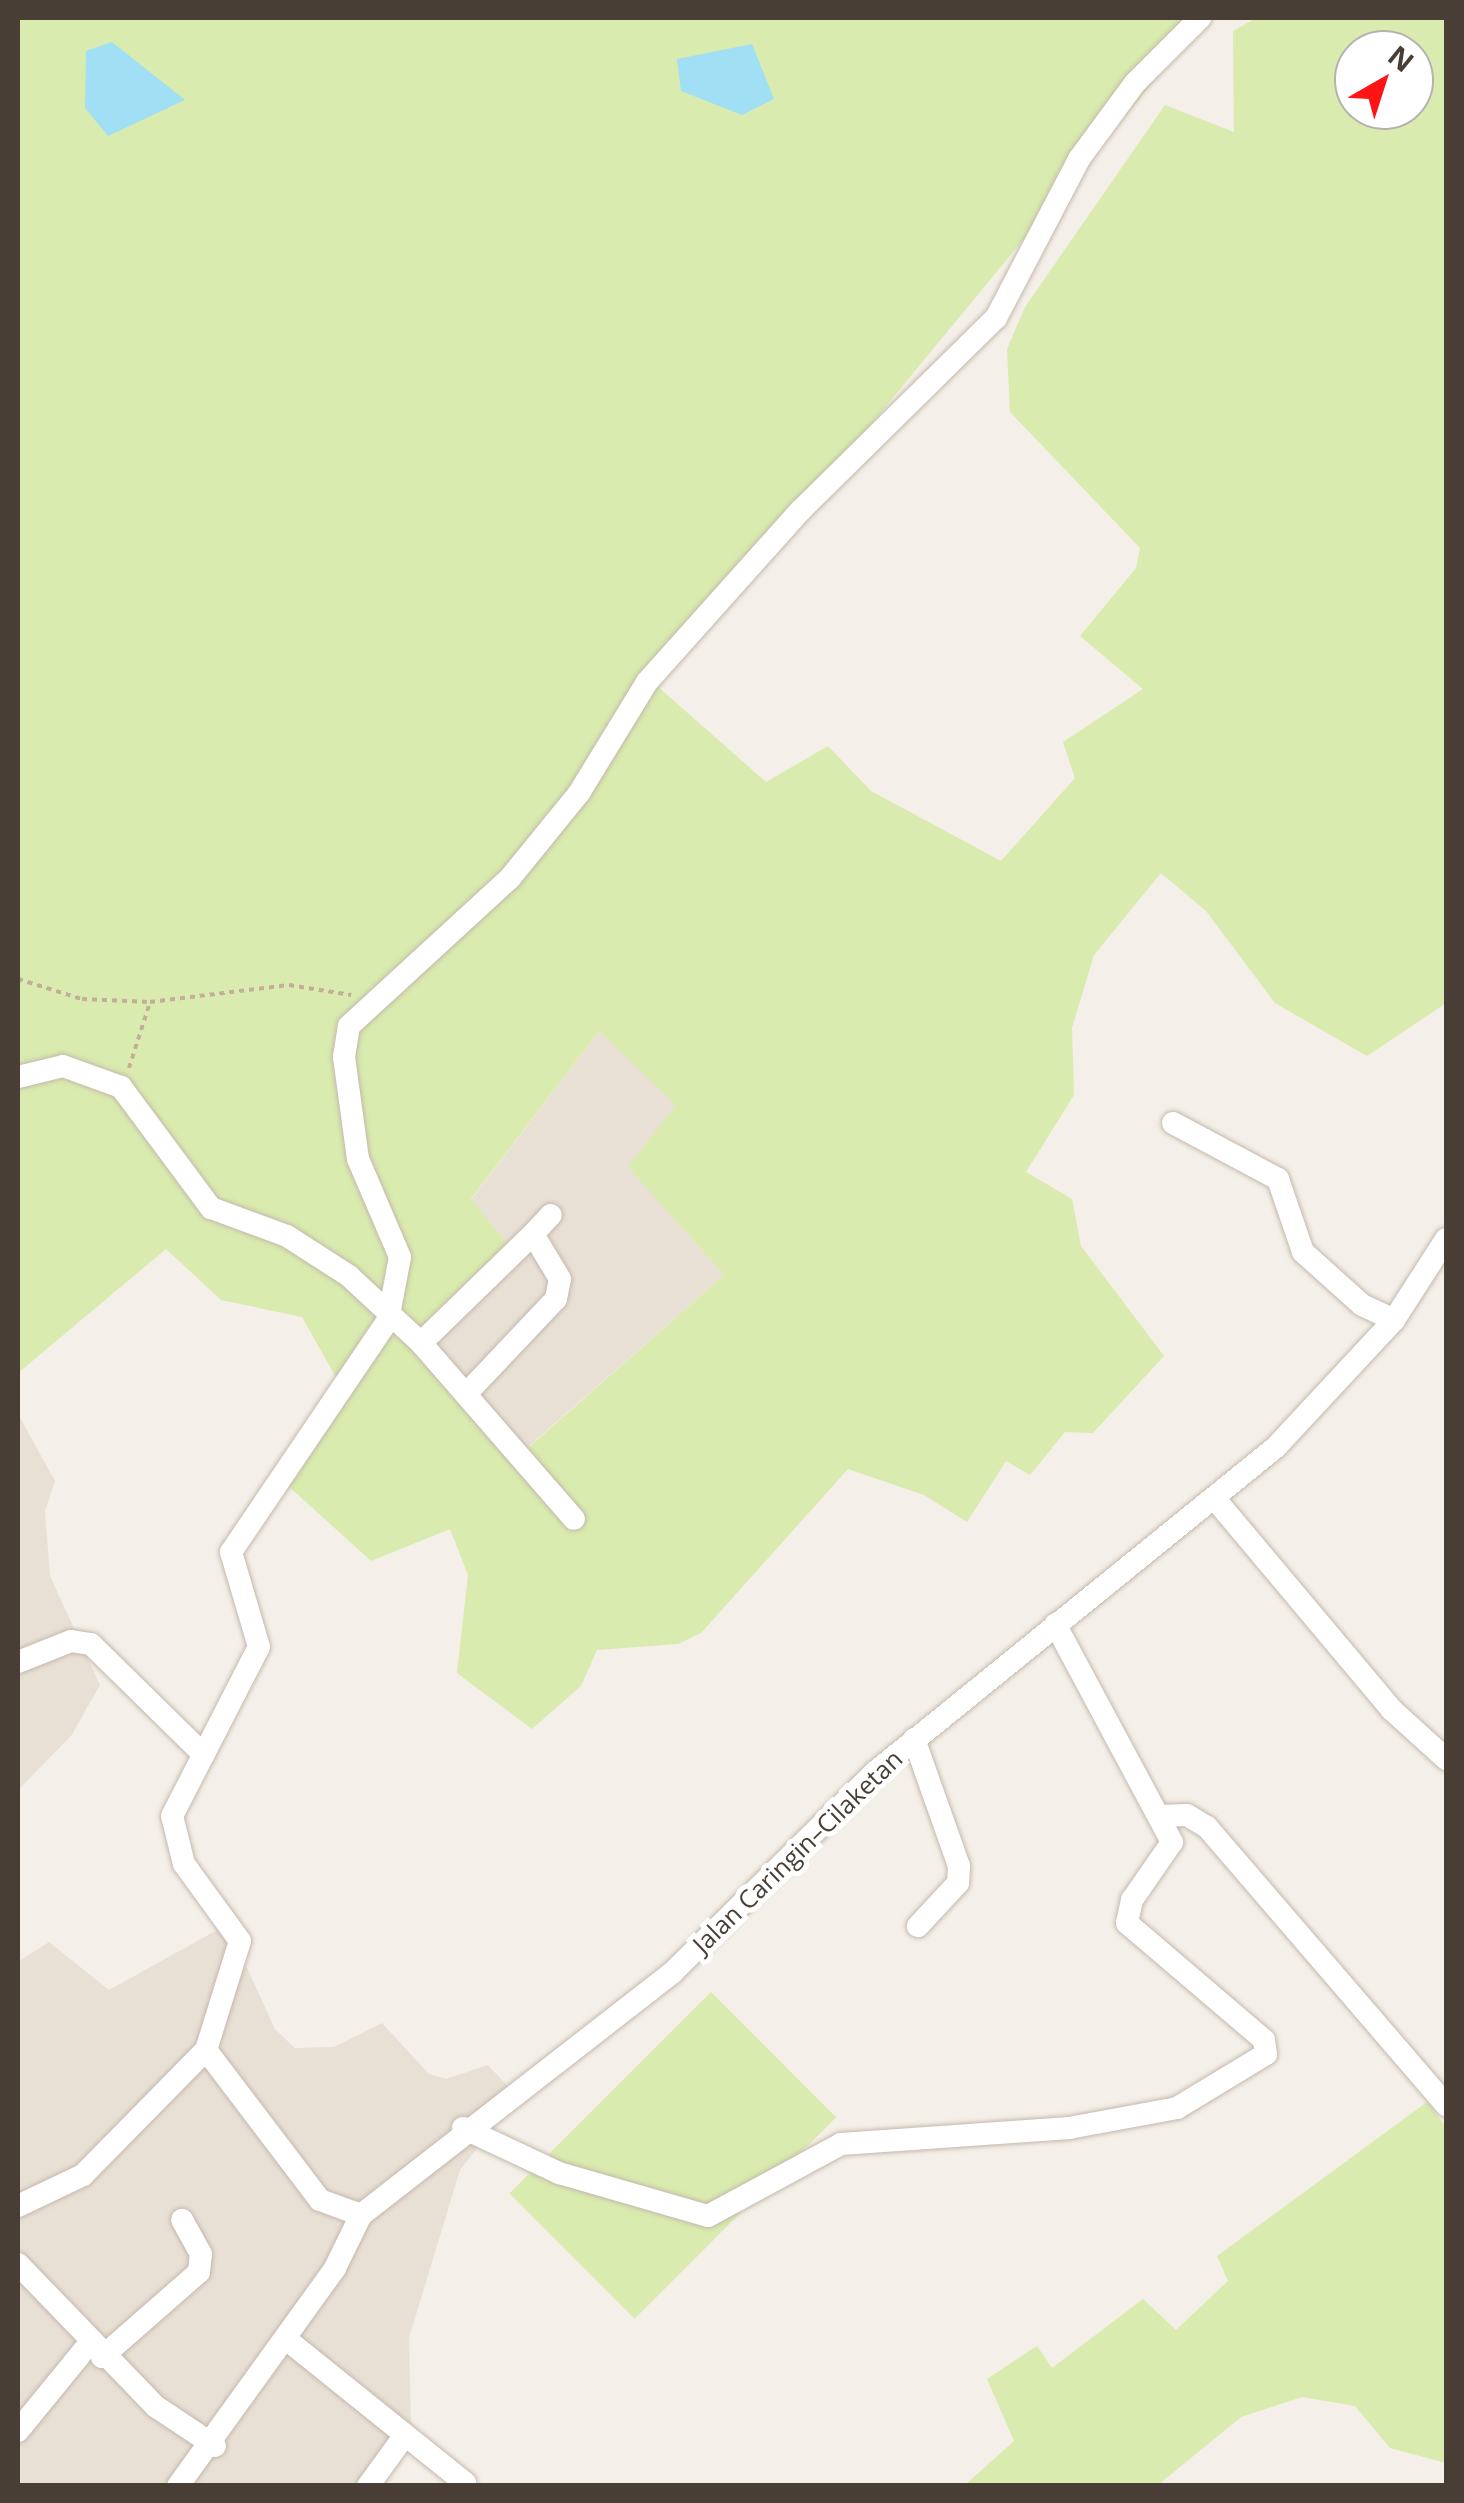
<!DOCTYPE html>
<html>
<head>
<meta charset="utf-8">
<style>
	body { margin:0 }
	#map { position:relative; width:1464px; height:2503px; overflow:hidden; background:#f4efe8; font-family:"Open Sans",sans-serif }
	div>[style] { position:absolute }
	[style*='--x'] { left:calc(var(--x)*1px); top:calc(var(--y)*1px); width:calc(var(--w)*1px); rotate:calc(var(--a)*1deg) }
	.residential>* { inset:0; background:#e9e0d5 }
	.green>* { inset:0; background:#d9ebae; transform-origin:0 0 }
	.water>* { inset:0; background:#a1dff4 }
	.path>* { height:4px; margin-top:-2px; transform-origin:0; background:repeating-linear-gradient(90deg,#c3ae9a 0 5px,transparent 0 10px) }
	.roads { filter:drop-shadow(0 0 2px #c4b8ac) drop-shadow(0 0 2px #c4b8ac) }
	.minor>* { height:22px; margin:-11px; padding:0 11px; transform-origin:11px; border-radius:11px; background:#fff }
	span { translate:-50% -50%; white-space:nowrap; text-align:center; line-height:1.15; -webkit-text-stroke:10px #fff; paint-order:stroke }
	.street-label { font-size:25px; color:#483e36 }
	.frame { position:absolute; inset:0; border:20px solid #483e36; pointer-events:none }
	.north { position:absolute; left:1334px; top:30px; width:100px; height:100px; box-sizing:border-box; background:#fff; border:2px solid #b6b2af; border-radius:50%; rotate:39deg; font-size:28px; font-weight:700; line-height:40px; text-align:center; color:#483e36 }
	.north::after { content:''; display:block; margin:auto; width:35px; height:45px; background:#ff1416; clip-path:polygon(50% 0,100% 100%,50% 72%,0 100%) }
</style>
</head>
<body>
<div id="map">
	<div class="residential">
		<div style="clip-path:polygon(599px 1031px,677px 1105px,629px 1167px,724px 1275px,529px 1446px,539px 1475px,421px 1336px,514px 1253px,471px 1200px)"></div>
		<div style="clip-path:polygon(18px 1414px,55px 1481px,45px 1511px,50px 1576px,100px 1685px,71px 1736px,18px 1790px)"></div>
		<div style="clip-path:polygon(219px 1929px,237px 1946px,275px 2029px,295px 2048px,334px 2047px,382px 2023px,429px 2074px,446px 2079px,488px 2065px,518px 2097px,460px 2170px,409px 2338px,411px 2428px,373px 2485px,18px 2486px,18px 1962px,49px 1942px,109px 1990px)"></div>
	</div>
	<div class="green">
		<div style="clip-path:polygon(evenodd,18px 18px,1206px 18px,656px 685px,766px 782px,828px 746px,871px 791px,1001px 861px,1075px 778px,1063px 742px,1143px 689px,1080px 636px,1136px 568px,1140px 548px,1010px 412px,1007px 349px,1025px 307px,1165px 105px,1234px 132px,1233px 31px,1256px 18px,1446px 18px,1446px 1003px,1367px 1056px,1275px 1003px,1206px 911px,1161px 873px,1094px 955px,1072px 1028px,1074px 1095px,1026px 1172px,1072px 1199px,1081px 1246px,1164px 1356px,1093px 1433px,1065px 1432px,1030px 1475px,1006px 1461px,967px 1522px,924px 1495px,848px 1469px,701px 1633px,678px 1644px,597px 1650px,581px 1686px,532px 1729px,457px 1673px,468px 1575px,450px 1529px,371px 1561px,285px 1483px,342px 1388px,302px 1317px,221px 1300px,166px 1249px,18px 1373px,18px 18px,1354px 50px,1414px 50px,1414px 110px,1354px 110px,1354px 50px,18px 18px,599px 1031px,676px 1105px,628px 1167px,724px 1275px,529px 1447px,537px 1471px,421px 1336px,515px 1253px,471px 1199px,599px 1031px)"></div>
		<div style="left:711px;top:1992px;width:177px;height:285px;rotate:45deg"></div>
		<div style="clip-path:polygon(1427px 2102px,1446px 2127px,1446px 2463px,1390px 2448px,1355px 2406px,1302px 2397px,1241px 2417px,1158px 2485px,965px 2485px,1014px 2441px,987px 2379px,1037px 2346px,1052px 2368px,1143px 2299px,1176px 2330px,1228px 2281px,1217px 2256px)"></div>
	</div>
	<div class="water">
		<div style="clip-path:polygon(112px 42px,185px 100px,108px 136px,85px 108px,86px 51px)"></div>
		<div style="clip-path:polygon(752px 44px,774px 99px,742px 115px,681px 91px,677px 59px)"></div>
	</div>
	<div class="path">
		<div style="--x:18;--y:979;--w:67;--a:17.4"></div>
		<div style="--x:82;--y:999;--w:68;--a:2.5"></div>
		<div style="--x:150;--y:1002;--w:140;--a:-7"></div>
		<div style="--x:289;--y:985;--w:63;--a:9.2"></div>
		<div style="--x:129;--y:1068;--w:69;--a:-72.3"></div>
	</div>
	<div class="roads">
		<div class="minor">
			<div style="--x:18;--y:1077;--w:46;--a:-13.7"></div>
			<div style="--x:63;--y:1066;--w:62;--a:19.9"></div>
			<div style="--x:121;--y:1087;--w:151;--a:53.4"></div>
			<div style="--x:211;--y:1208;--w:81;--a:20.2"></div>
			<div style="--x:287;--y:1236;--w:74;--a:32.8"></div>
			<div style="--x:349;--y:1276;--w:98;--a:42.9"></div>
			<div style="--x:421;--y:1343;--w:233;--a:49"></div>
			<div style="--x:1173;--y:1123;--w:119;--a:28.1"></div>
			<div style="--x:1278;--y:1179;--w:77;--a:71.1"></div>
			<div style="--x:1303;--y:1252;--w:79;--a:41.9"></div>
			<div style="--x:1362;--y:1305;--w:35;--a:25"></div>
			<div style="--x:421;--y:1343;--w:156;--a:-44.2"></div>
			<div style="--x:467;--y:1393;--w:129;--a:-46.6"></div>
			<div style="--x:556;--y:1299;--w:20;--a:-79"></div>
			<div style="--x:560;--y:1279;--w:52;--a:-121"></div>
			<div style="--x:533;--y:1234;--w:26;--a:-47"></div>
			<div style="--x:1215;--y:1499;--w:275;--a:50"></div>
			<div style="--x:1392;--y:1710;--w:73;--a:42.2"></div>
			<div style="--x:18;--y:1662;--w:57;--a:-21.6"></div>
			<div style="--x:71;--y:1641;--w:20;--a:9"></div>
			<div style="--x:91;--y:1644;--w:158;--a:44.5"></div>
			<div style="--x:914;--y:1739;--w:135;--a:70.5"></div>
			<div style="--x:959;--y:1866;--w:17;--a:93"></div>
			<div style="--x:958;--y:1883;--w:59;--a:132.9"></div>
			<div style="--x:1159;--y:1816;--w:28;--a:-2"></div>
			<div style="--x:1187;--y:1815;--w:23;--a:31"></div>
			<div style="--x:1207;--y:1827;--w:367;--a:49.3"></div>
			<div style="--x:206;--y:2050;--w:114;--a:-72.7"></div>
			<div style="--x:240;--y:1941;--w:95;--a:-126"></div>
			<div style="--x:184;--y:1864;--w:49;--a:-104"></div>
			<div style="--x:172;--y:1816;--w:190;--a:-62.8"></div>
			<div style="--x:259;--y:1647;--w:99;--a:-106.4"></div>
			<div style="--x:231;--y:1552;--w:280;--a:-55.9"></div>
			<div style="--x:388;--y:1320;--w:64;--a:-79.2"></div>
			<div style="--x:400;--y:1257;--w:107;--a:-113.2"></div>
			<div style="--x:358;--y:1159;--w:103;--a:-97.8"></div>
			<div style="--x:344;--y:1057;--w:31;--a:-81"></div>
			<div style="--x:349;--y:1026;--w:219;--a:-42.6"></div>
			<div style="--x:510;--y:878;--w:109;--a:-50.9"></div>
			<div style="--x:579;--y:793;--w:130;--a:-58.5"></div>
			<div style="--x:647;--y:682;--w:231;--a:-48.2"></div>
			<div style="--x:801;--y:510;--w:274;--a:-44.6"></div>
			<div style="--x:996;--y:318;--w:179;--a:-62.4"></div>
			<div style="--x:1079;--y:159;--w:94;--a:-53.6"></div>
			<div style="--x:1135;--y:83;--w:92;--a:-45"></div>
			<div style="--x:463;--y:2128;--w:106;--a:25.1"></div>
			<div style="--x:559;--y:2173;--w:155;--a:16.1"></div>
			<div style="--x:708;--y:2216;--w:151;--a:-28.4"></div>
			<div style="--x:841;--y:2144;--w:229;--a:-4"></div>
			<div style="--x:1069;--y:2128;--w:110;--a:-10.5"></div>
			<div style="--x:1177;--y:2108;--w:104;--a:-31.2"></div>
			<div style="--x:1266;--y:2054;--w:14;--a:-98"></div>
			<div style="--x:1264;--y:2040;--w:180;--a:-139.5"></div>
			<div style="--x:1127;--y:1923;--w:24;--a:-78"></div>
			<div style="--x:1132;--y:1900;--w:70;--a:-55.4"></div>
			<div style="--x:1172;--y:1842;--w:247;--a:-118.2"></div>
			<div style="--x:18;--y:2206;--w:72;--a:-25.5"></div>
			<div style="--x:83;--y:2175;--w:175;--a:-45.5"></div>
			<div style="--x:206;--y:2050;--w:188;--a:52.8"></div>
			<div style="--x:320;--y:2200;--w:44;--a:20.1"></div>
			<div style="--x:18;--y:2264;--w:197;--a:46"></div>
			<div style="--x:155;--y:2406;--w:72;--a:33.7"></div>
			<div style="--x:286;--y:2339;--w:230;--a:38.8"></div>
			<div style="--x:102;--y:2357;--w:129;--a:-41.2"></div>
			<div style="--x:199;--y:2272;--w:18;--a:-84"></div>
			<div style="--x:201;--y:2254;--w:39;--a:-119"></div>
			<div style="--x:18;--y:2431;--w:112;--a:-50.8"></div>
			<div style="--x:178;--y:2486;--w:269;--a:-54.2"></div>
			<div style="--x:335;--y:2268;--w:59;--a:-63.9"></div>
			<div style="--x:361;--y:2215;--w:394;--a:-37.9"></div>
			<div style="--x:672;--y:1973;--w:284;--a:-44.7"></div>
			<div style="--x:874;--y:1773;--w:518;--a:-39.04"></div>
			<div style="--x:1276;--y:1447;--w:173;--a:-47.1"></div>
			<div style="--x:1394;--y:1320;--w:96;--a:-57.3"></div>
			<div style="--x:368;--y:2486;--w:63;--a:-54"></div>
		</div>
	</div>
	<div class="street-label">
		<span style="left:797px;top:1851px;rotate:-44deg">Jalan Caringin–Cilaketan</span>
	</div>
	<div class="frame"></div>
	<div class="north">N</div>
</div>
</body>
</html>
